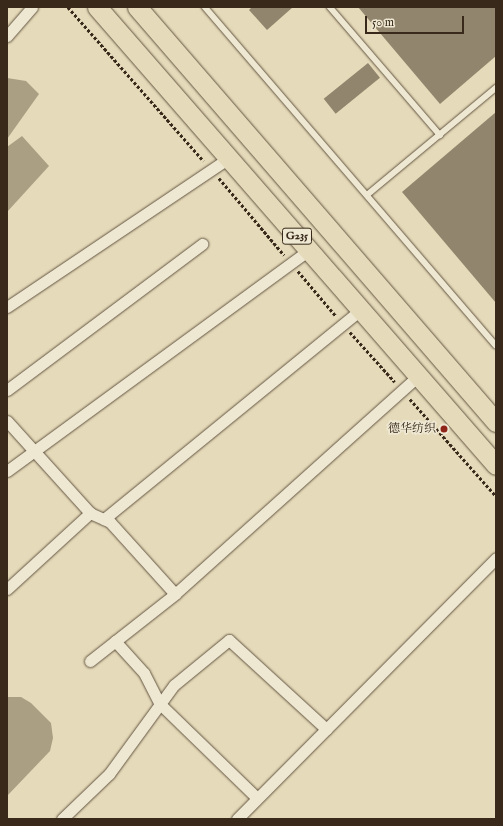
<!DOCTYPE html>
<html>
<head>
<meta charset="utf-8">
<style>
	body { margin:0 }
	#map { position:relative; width:503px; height:826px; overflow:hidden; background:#e5dab9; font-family:"IM FELL English","Noto Serif SC",serif }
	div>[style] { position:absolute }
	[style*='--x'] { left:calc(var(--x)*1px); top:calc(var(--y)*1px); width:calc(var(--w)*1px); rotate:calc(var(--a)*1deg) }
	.water>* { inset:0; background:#aa9e83 }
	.building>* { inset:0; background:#92856d; transform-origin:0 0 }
	.path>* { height:2.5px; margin-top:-1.25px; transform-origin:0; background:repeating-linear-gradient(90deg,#38291a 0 3px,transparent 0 5px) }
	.roads { filter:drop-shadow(0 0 1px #635542) drop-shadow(0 0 1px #635542) }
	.service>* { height:5.5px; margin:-2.75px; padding:0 2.75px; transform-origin:2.75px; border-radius:2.75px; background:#eee7d2 }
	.minor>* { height:11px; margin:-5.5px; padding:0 5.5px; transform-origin:5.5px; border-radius:5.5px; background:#eee7d2 }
	.trunk>* { height:19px; margin:-9.5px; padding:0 9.5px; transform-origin:9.5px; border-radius:9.5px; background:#e5dab9 }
	.dots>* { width:11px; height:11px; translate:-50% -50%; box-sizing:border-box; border:2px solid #eee7d2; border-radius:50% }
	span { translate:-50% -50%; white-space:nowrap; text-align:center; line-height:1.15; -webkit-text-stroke:3.5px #eee7d2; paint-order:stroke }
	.shield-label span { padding:1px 3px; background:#eee7d2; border:1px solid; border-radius:3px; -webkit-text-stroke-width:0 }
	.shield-label { font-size:11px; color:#38291a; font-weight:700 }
	.poi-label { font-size:12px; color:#38291a }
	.right { translate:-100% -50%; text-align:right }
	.frame { position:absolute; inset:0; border:8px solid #38291a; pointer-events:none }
	.scale { position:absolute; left:365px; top:16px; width:99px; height:18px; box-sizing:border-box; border:2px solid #38291a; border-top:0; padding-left:5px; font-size:12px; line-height:14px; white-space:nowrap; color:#38291a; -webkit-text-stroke:3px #eee7d2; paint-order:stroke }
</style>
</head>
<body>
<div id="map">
	<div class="water">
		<div style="clip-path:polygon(7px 78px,26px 81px,39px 94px,7px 139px)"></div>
		<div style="clip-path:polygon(22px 136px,49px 166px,7px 212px,7px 147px)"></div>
		<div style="clip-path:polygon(7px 697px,21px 697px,31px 703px,51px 723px,53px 738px,50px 751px,7px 796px)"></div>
	</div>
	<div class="building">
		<div style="clip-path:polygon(252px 7px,293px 7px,267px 30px,249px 10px)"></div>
		<div style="clip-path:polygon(358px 7px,496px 7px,496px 56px,440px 104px)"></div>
		<div style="left:368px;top:63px;width:19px;height:57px;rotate:51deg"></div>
		<div style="clip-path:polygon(496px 112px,496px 303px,402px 192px)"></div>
	</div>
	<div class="path">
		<div style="--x:68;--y:7;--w:205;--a:48.6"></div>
		<div style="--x:219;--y:178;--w:101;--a:49.8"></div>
		<div style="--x:298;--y:271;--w:59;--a:49.8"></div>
		<div style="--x:350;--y:332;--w:67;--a:48"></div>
		<div style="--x:410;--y:399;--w:130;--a:48.4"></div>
	</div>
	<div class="roads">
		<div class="service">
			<div style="--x:205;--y:7;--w:446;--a:49.3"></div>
			<div style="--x:330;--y:7;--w:169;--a:49.3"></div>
			<div style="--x:367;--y:195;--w:168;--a:-39.7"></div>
		</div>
		<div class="minor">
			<div style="--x:7;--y:36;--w:38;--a:-49"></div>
			<div style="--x:7;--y:307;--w:267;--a:-33.9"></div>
			<div style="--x:7;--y:390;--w:244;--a:-36.8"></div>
			<div style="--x:7;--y:421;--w:124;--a:47.9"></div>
			<div style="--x:90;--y:513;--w:22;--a:24"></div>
			<div style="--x:110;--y:522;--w:97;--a:47.9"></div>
			<div style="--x:7;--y:471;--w:374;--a:-36.2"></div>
			<div style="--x:104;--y:519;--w:330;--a:-39.2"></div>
			<div style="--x:7;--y:589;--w:113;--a:-42.5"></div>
			<div style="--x:115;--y:641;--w:43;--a:47.8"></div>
			<div style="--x:144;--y:673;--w:35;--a:63"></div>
			<div style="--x:160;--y:704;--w:135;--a:44.1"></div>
			<div style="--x:90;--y:661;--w:108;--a:-38.2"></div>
			<div style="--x:175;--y:594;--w:326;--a:-41.9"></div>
			<div style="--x:62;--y:819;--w:65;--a:-43.8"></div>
			<div style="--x:109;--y:774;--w:110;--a:-53.9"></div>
			<div style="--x:174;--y:685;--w:71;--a:-39.3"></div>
			<div style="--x:229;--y:640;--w:132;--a:42.5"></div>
			<div style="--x:237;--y:819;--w:368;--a:-45.2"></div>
		</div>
		<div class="trunk">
			<div style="--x:97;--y:7;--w:607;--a:48.94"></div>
			<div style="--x:137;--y:7;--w:549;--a:49.14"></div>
		</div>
	</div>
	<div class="dots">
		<div style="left:444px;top:429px;background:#8f2418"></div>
	</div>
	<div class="shield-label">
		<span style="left:297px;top:236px">G235</span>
	</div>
	<div class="poi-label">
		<span class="right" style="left:436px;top:429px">德华纺织</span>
	</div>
	<div class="frame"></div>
	<div class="scale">50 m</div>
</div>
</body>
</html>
